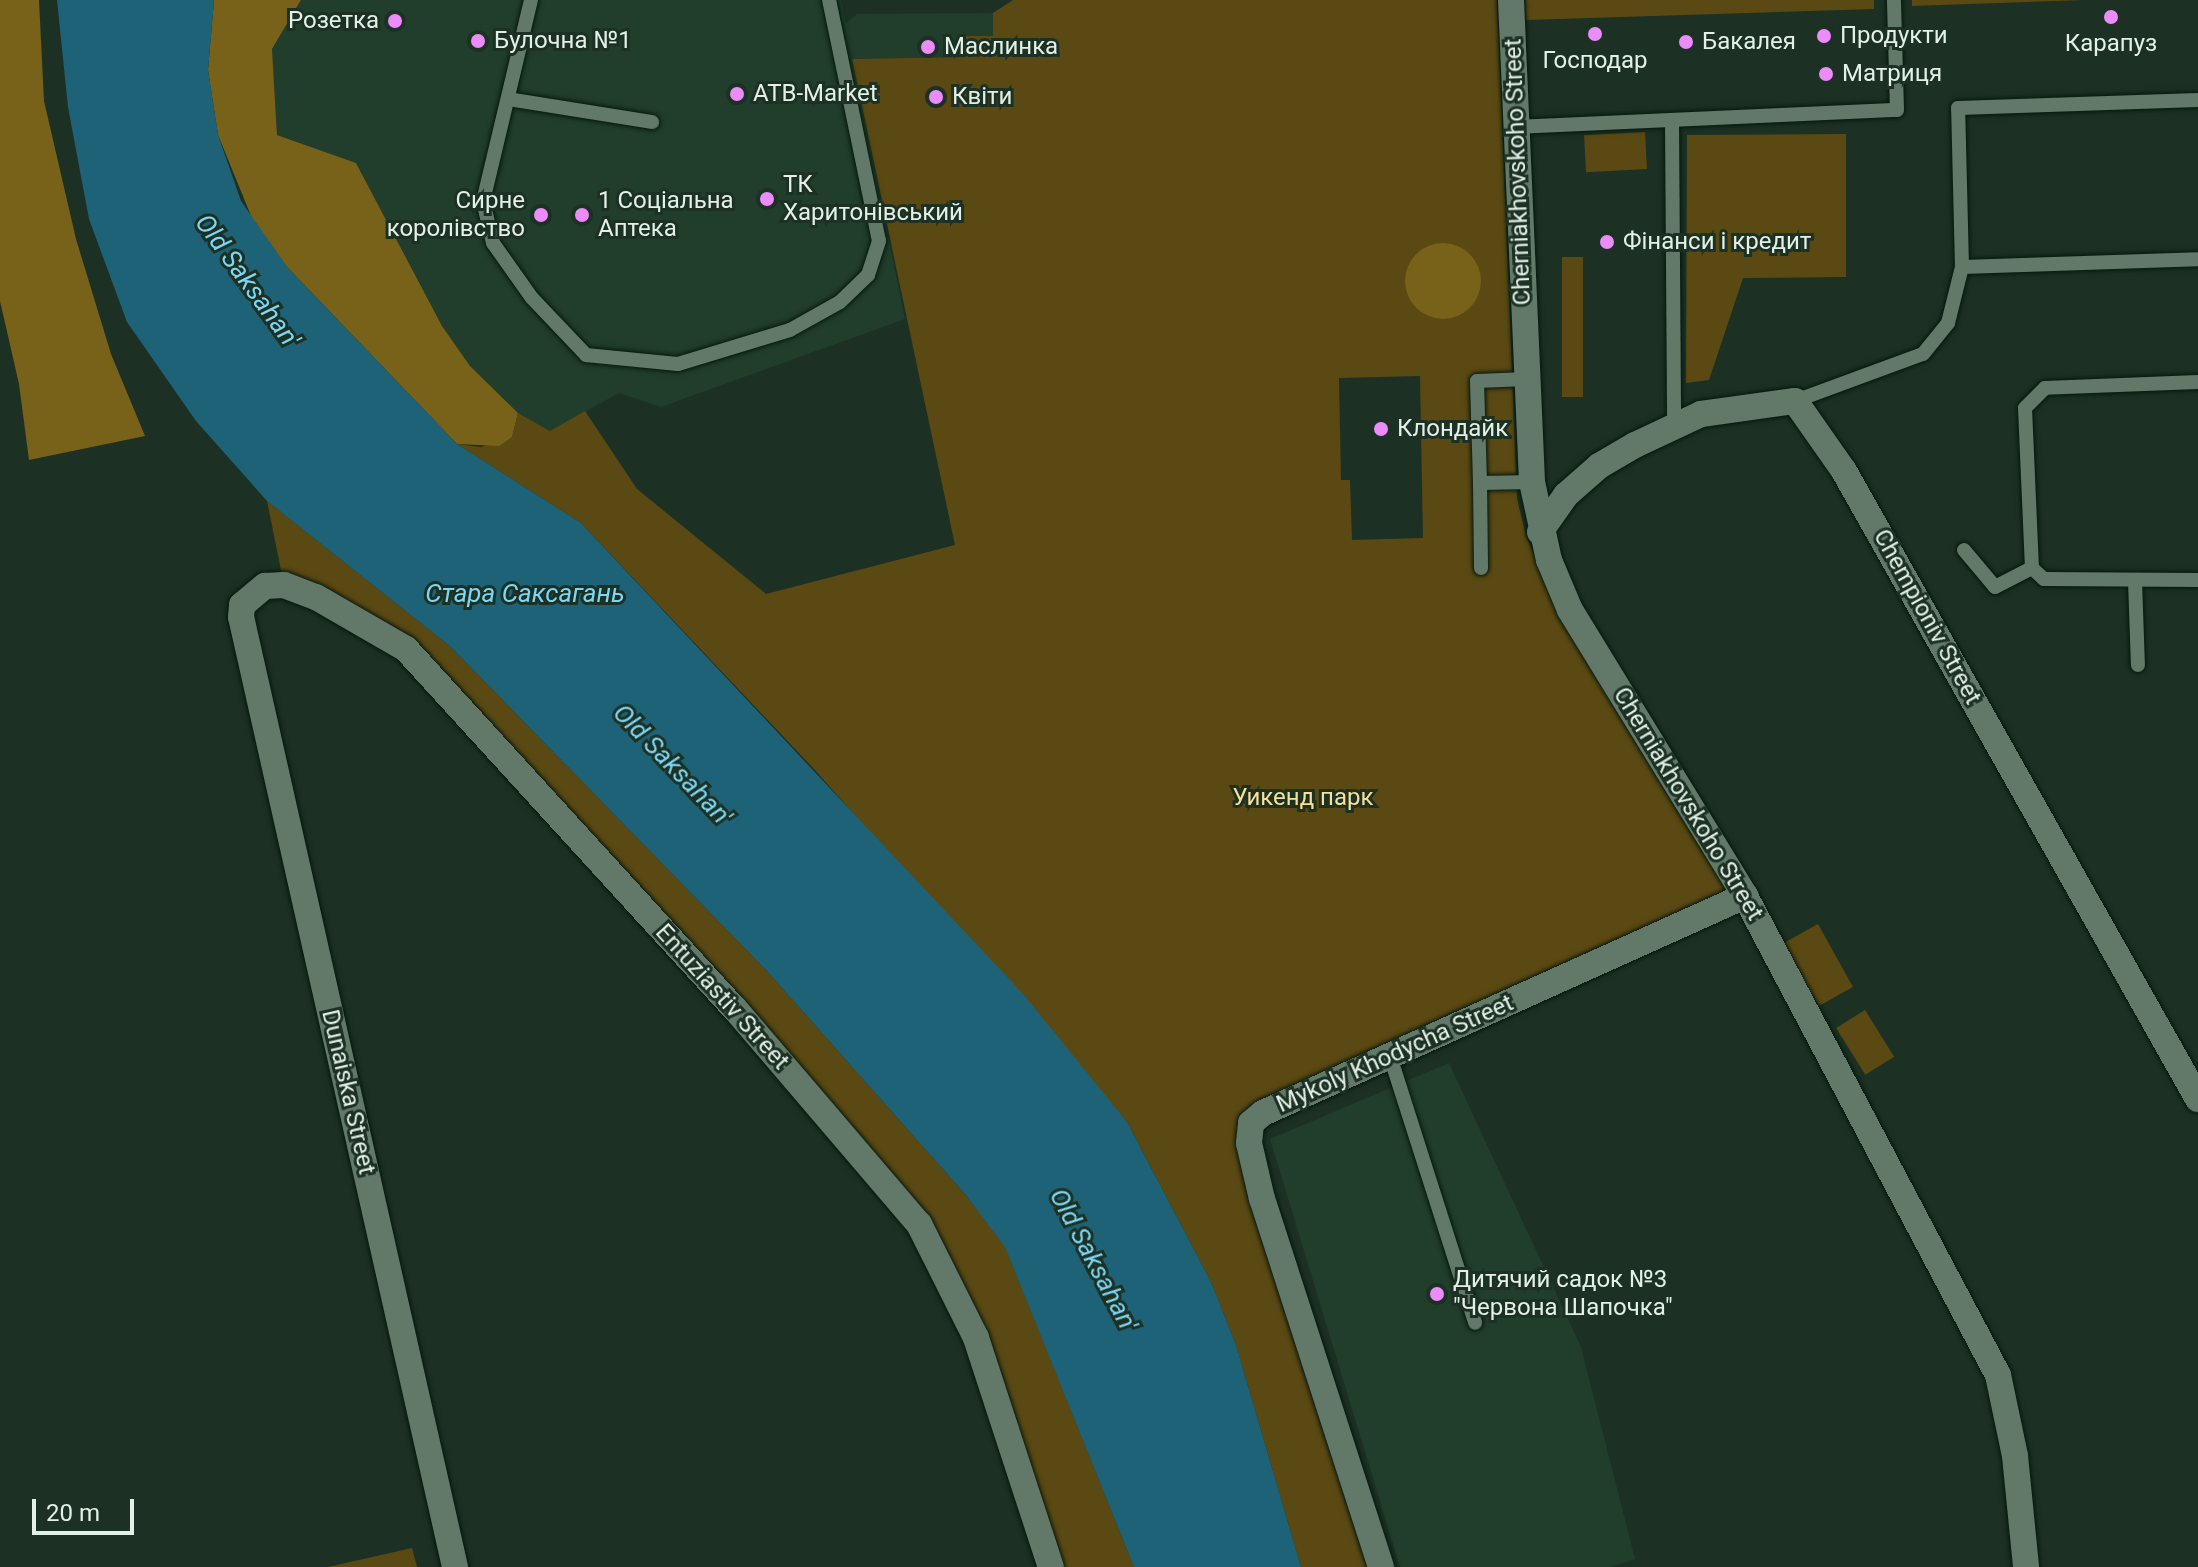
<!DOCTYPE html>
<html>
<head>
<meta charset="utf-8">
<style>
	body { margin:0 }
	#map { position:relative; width:2198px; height:1567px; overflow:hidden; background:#1c3124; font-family:Roboto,sans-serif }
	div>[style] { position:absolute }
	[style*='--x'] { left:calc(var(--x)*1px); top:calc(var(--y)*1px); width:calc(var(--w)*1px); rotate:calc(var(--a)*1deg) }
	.built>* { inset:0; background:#213d2c }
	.green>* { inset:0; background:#5b4913; transform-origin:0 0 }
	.forest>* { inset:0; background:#786118 }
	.round { border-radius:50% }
	.water>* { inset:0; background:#1e6277 }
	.roads { filter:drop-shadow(0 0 2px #05180d) drop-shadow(0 0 2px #05180d) }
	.lane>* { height:14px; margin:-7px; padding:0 7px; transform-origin:7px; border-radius:7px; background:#62796a }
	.street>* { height:26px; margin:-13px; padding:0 13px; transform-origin:13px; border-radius:13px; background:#62796a }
	.dots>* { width:22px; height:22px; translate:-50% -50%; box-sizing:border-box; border:4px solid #1c3124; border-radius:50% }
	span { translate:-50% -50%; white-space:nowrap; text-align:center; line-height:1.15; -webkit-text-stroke:6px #1c3124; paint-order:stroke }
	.poi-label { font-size:24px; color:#e3f0e7 }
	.right { translate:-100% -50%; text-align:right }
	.left { translate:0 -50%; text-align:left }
	.street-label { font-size:24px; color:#e3f0e7 }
	.park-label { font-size:24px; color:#fadf94 }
	.water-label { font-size:26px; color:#7cd7f7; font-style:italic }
	.scale { position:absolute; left:32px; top:1499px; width:102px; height:36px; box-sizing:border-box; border:4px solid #e3f0e7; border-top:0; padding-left:10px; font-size:24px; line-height:28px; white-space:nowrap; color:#e3f0e7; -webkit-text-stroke:6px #1c3124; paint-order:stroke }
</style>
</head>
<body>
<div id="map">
	<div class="built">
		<div style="clip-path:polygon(301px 0,841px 0,846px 23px,857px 14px,993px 13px,993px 36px,966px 57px,852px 59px,905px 319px,661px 407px,619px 393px,550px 431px,518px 413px,470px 366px,442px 326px,356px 163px,277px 135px,272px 49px)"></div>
		<div style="clip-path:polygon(1449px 1063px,1581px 1347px,1635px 1559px,1609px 1567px,1400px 1567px,1270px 1139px)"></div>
	</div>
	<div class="green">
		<div style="clip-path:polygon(evenodd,1013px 0,1497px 0,1517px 499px,1526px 536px,1562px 620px,1731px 893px,1251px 1123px,1381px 1567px,1301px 1567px,1236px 1345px,1211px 1282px,1127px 1122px,814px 769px,581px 523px,457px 444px,481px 447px,512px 437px,518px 413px,550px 431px,585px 411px,637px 489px,766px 594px,955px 545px,852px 59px,966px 57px,966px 36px,993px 36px,993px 13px,1013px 0,1420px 376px,1423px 538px,1352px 540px,1350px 480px,1341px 480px,1339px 378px,1420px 376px)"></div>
		<div style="clip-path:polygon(1525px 0,1874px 0,1874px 9px,1526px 20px)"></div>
		<div style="clip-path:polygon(1912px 0,2085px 0,1912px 6px)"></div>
		<div style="left:1645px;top:132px;width:37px;height:61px;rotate:87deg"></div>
		<div style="clip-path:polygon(1846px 134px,1846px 277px,1743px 278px,1709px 380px,1686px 383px,1687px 135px)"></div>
		<div style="left:1583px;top:257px;width:140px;height:21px;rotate:90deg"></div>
		<div style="clip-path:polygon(267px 501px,451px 647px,767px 971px,965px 1194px,1005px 1246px,1134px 1567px,1051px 1567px,919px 1224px,406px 649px,284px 585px)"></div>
		<div style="left:1818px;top:924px;width:72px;height:39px;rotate:61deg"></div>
		<div style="left:1865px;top:1010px;width:55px;height:34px;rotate:58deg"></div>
		<div style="clip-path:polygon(412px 1548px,417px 1567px,328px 1567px)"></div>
	</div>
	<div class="forest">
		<div style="clip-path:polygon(0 0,39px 0,44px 101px,76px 239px,111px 354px,145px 436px,29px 460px,19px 384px,0 301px)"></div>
		<div style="clip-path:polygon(214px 0,301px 0,272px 49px,277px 135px,356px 163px,442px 326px,470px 366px,518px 413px,512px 437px,499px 446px,457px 444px,288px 268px,256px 228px,218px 135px,208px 70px)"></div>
		<div class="round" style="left:1405px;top:243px;width:76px;height:76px"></div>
	</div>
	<div class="water">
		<div style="clip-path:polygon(57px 0,214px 0,208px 70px,218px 135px,241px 201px,288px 268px,457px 444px,581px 523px,1024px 995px,1127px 1122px,1211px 1282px,1236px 1345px,1301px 1567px,1134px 1567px,1005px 1247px,965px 1194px,767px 971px,451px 647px,267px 501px,196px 421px,127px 322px,89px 219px,68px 107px)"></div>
	</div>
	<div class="roads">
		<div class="lane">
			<div style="--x:531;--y:0;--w:207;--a:103.4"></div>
			<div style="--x:483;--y:201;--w:43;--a:76.6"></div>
			<div style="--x:493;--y:243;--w:67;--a:54.7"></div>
			<div style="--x:532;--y:298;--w:79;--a:46.5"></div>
			<div style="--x:586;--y:355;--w:92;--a:5.6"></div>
			<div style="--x:678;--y:364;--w:117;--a:-16.9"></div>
			<div style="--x:790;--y:330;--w:57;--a:-29.2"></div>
			<div style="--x:840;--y:302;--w:39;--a:-44"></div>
			<div style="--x:868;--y:275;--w:36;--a:-72"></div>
			<div style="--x:879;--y:241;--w:246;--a:-101.7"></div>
			<div style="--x:508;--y:99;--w:146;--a:9.1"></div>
			<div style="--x:1672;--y:121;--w:305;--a:89.6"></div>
			<div style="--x:1516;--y:127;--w:381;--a:-2.6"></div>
			<div style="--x:1897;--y:110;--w:110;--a:-91.6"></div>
			<div style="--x:1962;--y:267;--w:236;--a:-1.9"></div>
			<div style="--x:1527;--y:379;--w:50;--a:177.7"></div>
			<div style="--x:1477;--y:381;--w:102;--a:88.3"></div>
			<div style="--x:1480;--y:483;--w:52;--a:-1.1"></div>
			<div style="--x:2198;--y:382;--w:153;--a:177.8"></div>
			<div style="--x:2045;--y:388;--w:28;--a:135"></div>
			<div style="--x:2025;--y:408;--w:160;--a:87.5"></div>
			<div style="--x:2032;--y:568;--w:16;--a:43"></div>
			<div style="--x:2044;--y:579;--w:154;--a:0.4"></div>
			<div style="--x:1795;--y:401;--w:136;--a:-20.2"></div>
			<div style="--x:1923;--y:354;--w:40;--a:-51"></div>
			<div style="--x:1948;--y:323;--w:58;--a:-76"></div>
			<div style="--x:1962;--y:267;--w:159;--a:-91.4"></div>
			<div style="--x:1958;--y:108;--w:240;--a:-1.9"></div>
			<div style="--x:1480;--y:483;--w:85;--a:89.3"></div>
			<div style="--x:1964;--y:550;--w:48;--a:50"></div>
			<div style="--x:1995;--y:587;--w:42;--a:-27.2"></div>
			<div style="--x:2135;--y:581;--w:84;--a:88"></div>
			<div style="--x:1390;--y:1056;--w:280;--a:72.3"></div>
		</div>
		<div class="street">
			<div style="--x:1511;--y:0;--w:482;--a:87.5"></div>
			<div style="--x:1532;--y:482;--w:80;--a:77.7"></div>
			<div style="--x:1549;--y:560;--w:54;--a:67.2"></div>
			<div style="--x:1570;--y:610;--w:335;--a:58.5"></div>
			<div style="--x:1745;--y:896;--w:542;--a:62.16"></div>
			<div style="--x:1998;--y:1375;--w:83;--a:78.1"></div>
			<div style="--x:2015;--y:1456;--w:112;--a:84.3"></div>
			<div style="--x:1540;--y:532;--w:45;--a:-54.9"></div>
			<div style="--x:1566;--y:495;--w:44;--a:-41.3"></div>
			<div style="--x:1599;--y:466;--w:42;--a:-30.3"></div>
			<div style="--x:1635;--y:445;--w:73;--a:-25.2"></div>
			<div style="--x:1701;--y:414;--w:95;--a:-7.9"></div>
			<div style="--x:1795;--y:401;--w:85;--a:55"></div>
			<div style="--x:1844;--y:471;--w:721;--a:60.59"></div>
			<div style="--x:455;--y:1567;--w:974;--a:-102.69"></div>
			<div style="--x:241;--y:617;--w:12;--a:-85"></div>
			<div style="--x:242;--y:605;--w:30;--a:-40"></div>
			<div style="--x:265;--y:586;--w:19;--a:-3"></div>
			<div style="--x:284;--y:585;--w:34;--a:21"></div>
			<div style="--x:316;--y:597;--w:104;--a:30"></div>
			<div style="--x:406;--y:649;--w:489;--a:47.6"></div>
			<div style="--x:736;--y:1010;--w:282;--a:49.5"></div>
			<div style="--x:919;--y:1224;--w:127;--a:63.4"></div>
			<div style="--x:976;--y:1338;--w:241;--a:71.9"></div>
			<div style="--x:1381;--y:1567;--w:387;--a:-107.9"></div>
			<div style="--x:1262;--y:1199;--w:57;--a:-103.1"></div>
			<div style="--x:1249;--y:1143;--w:20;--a:-84"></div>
			<div style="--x:1251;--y:1123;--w:16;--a:-40"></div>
			<div style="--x:1263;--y:1113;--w:529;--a:-24.24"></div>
		</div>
	</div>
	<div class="dots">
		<div style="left:2111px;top:17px;background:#ec8cfa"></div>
		<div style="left:395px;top:21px;background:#ec8cfa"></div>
		<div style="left:1595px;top:34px;background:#ec8cfa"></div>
		<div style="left:1824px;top:36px;background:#ec8cfa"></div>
		<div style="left:478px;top:41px;background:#ec8cfa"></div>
		<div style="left:1686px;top:42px;background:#ec8cfa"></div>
		<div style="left:928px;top:47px;background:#ec8cfa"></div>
		<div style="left:1826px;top:74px;background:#ec8cfa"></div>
		<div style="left:737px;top:94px;background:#ec8cfa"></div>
		<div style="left:936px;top:97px;background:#ec8cfa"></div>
		<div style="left:767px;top:199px;background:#ec8cfa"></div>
		<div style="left:541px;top:215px;background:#ec8cfa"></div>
		<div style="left:582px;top:215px;background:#ec8cfa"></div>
		<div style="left:1607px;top:242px;background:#ec8cfa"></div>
		<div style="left:1381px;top:429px;background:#ec8cfa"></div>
		<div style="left:1437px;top:1294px;background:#ec8cfa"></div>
	</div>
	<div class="poi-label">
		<span class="right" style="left:379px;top:21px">Розетка</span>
		<span class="left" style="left:1840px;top:36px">Продукти</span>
		<span class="left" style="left:494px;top:41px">Булочна №1</span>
		<span class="left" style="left:1702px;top:42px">Бакалея</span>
		<span style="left:2111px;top:44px">Карапуз</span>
		<span class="left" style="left:944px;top:47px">Маслинка</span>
		<span style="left:1595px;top:61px">Господар</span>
		<span class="left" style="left:1842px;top:74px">Матриця</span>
		<span class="left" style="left:753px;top:94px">ATB-Market</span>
		<span class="left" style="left:952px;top:97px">Квіти</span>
		<span class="left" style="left:783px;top:199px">ТК<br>Харитонівський</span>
		<span class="right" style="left:525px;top:215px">Сирне<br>королівство</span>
		<span class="left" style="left:598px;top:215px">1 Соціальна<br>Аптека</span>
		<span class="left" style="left:1623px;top:242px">Фінанси і кредит</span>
		<span class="left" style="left:1397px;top:429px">Клондайк</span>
		<span class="left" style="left:1453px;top:1294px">Дитячий садок №3<br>"Червона Шапочка"</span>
	</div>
	<div class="street-label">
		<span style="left:1518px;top:172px;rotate:-92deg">Cherniakhovskoho Street</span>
		<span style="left:1927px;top:617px;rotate:61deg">Chempioniv Street</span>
		<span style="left:1688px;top:804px;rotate:59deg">Cherniakhovskoho Street</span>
		<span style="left:722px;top:997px;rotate:48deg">Entuziastiv Street</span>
		<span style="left:1395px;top:1054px;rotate:-24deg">Mykoly Khodycha Street</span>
		<span style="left:348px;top:1092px;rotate:77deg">Dunaiska Street</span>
	</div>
	<div class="park-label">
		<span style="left:1303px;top:798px">Уикенд парк</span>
	</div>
	<div class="water-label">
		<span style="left:247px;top:281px;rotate:54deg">Old Saksahan'</span>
		<span style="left:525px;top:594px">Стара Саксагань</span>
		<span style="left:672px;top:765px;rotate:46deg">Old Saksahan'</span>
		<span style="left:1093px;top:1260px;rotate:62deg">Old Saksahan'</span>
	</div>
	<div class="scale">20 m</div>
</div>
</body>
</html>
